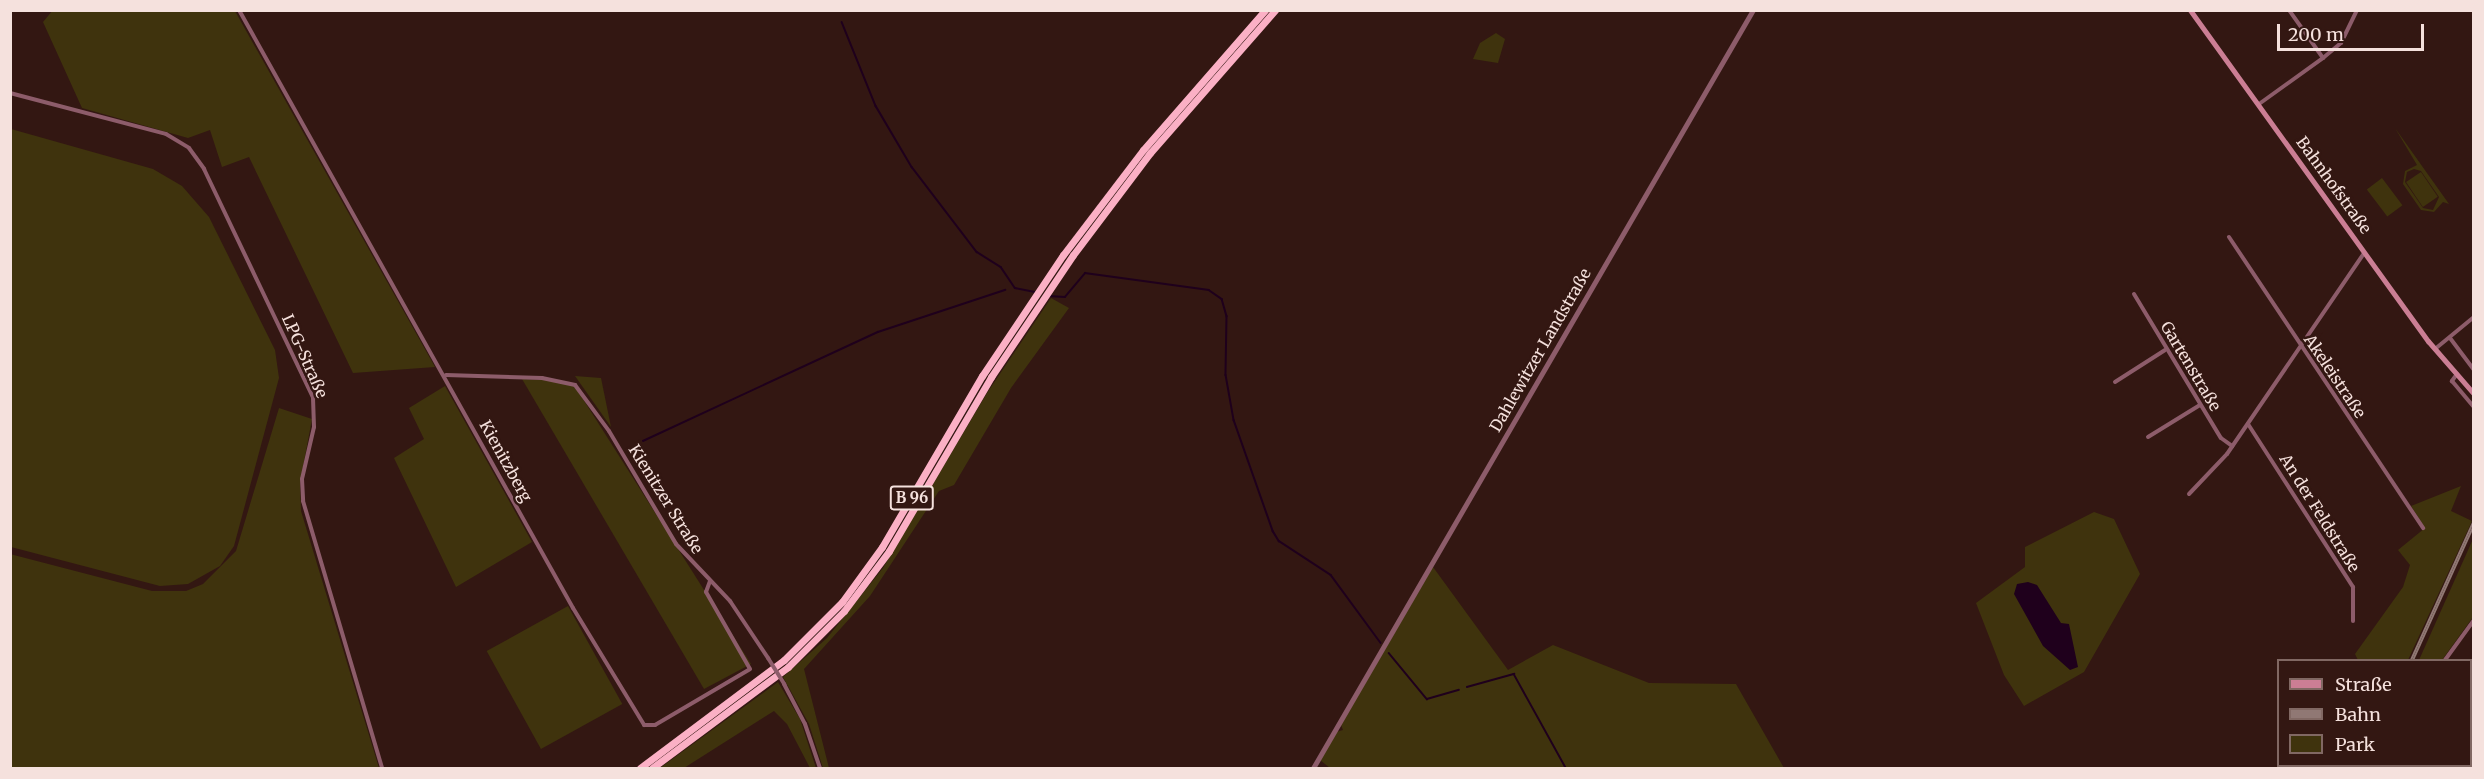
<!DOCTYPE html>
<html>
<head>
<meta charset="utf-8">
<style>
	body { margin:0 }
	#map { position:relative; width:2484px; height:779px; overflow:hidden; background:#331712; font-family:Merriweather,serif }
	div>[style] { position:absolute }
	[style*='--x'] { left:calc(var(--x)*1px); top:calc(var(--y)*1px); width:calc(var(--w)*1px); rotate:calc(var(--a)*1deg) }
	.green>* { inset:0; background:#3f330d; transform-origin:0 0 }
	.water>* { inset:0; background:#1f001c }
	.stream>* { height:1.5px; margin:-0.75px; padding:0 0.75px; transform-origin:0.75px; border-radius:0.75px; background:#1f001c }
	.minor>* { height:4px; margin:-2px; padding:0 2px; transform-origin:2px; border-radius:2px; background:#8d5c6a }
	.tertiary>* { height:5px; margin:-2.5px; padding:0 2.5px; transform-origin:2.5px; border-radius:2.5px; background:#8d5c6a }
	.secondary>* { height:5px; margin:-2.5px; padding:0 2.5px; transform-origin:2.5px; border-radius:2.5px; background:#cb7e94 }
	.trunk>* { height:7px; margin:-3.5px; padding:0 3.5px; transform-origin:3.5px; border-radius:3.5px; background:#fbb0c5 }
	.rail>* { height:4px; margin-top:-2px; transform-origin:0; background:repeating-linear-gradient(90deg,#331712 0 4.5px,#907874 0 9px); box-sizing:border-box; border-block:2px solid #907874 }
	.minor-bridge>* { height:4px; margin:-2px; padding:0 2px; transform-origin:2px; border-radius:2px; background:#8d5c6a }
	span { translate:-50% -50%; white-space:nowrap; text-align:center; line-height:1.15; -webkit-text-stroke:5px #331712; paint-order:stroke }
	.shield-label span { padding:2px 4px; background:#331712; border:2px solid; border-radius:4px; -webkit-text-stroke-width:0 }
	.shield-label { font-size:15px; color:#f5e1dd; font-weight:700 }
	.street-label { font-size:16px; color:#f5e1dd }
	.frame { position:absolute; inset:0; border:12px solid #f5e1dd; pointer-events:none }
	.legend { position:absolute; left:2277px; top:659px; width:195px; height:108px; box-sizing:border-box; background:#331712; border:2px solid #816863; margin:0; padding:8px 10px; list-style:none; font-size:18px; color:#f5e1dd }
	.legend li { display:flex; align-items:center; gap:12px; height:30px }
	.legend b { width:30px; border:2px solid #816863 }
	.scale { position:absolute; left:2277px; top:24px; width:147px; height:27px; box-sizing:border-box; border:3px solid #f5e1dd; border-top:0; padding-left:8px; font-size:18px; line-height:21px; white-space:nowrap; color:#f5e1dd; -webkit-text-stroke:4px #331712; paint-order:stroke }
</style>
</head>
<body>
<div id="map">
	<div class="green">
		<div style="clip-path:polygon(53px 10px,235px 11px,435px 367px,353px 373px,249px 157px,222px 167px,210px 130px,188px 138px,82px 108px,43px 22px)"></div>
		<div style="clip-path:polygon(1496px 33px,1505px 39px,1498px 63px,1473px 59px,1480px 43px)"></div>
		<div style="clip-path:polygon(evenodd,2395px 128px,2449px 204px,2443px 202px,2434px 212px,2421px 210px,2403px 184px,2405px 171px,2417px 165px,2395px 128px,2414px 169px,2421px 171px,2439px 197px,2433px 210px,2423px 208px,2405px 182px,2407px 172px,2414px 169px)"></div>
		<div style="clip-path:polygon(11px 129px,153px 169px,182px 186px,209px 217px,275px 350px,279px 378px,234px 546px,220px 566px,188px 584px,160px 586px,11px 547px)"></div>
		<div style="left:2421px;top:172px;width:30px;height:18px;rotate:56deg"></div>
		<div style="left:2382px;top:178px;width:34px;height:19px;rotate:53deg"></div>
		<div style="clip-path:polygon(1051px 298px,1069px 308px,1011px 388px,954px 485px,939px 491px,870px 596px,804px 669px,829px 768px,823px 768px,809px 724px,783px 677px,827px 638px,883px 568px,987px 393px)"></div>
		<div style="clip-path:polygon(575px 376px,601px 378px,611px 427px)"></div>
		<div style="clip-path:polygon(522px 379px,564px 381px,576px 388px,751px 664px,704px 689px)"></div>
		<div style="clip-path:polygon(445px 386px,532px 542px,456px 587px,394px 458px,424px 439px,409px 408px)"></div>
		<div style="clip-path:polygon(279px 408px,312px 419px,300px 483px,301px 511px,379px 768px,11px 768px,10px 554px,152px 591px,186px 591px,203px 584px,236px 551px)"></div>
		<div style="clip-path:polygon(2461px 486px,2451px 511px,2472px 521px,2408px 660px,2358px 660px,2355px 654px,2403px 587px,2410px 565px,2398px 550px,2425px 528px,2411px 506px)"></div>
		<div style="clip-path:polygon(2094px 512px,2114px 519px,2140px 574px,2084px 672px,2024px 706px,2004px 675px,1976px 603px,2025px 567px,2025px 547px)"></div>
		<div style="clip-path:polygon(2473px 539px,2473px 617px,2442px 660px,2419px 660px)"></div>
		<div style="clip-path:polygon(1433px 567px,1508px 670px,1553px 645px,1649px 683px,1736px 684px,1784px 768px,1330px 768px,1320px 760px,1336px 732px,1343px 730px,1341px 725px)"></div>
		<div style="left:568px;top:606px;width:112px;height:93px;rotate:61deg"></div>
		<div style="clip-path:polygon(778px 682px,800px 719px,816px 768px,810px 768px,787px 724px,774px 711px,684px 768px,660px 768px)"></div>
	</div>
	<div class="water">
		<div style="clip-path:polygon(2028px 582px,2037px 585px,2061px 623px,2069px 624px,2078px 667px,2070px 670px,2043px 646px,2014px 594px,2017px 584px)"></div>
	</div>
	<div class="stream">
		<div style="--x:842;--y:22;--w:91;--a:68"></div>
		<div style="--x:876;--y:106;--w:71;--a:59.5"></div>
		<div style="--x:912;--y:167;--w:107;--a:52.6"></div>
		<div style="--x:977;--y:252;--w:28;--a:32"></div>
		<div style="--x:1001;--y:267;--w:25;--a:56"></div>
		<div style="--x:1015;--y:288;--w:20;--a:11"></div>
		<div style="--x:1048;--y:296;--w:17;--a:3"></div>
		<div style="--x:1065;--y:297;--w:31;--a:-50"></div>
		<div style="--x:1085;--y:273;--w:125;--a:7.8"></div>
		<div style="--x:1209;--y:290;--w:16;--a:35"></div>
		<div style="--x:1222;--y:299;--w:18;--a:74"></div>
		<div style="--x:1227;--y:316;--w:59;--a:91"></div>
		<div style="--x:1226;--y:375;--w:46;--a:79.9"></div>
		<div style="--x:1234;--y:420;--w:118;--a:70.6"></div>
		<div style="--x:1273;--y:531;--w:12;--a:59"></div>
		<div style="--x:1279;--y:541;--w:62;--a:33.2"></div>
		<div style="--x:1331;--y:575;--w:84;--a:53.7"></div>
		<div style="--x:643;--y:441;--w:259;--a:-24.9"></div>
		<div style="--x:878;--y:332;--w:134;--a:-18.3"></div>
		<div style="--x:1389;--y:653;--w:60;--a:50.4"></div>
		<div style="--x:1427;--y:699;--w:33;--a:-16"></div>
		<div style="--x:1467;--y:687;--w:49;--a:-15.5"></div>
		<div style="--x:1514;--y:674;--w:107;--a:61"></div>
	</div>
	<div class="minor">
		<div style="--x:239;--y:10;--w:685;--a:60.82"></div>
		<div style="--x:573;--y:608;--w:137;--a:58.7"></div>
		<div style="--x:644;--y:725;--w:11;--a:0"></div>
		<div style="--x:655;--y:725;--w:110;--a:-30.5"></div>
		<div style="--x:750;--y:669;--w:89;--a:-119.7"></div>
		<div style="--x:706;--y:592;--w:12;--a:-70"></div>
		<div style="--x:2323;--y:58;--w:23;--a:-40"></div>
		<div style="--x:2341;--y:43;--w:37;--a:-64"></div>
		<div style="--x:10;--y:93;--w:161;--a:14.7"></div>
		<div style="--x:166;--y:134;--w:27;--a:31"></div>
		<div style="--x:189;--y:148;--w:26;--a:54"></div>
		<div style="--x:204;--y:169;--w:254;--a:64.5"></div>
		<div style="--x:313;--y:398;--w:29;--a:88"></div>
		<div style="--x:314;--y:427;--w:53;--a:103"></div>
		<div style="--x:302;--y:479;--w:22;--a:87"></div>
		<div style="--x:303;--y:501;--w:278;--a:73.5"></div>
		<div style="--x:2259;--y:104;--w:79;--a:-35.7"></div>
		<div style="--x:2323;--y:58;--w:59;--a:-125.3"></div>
		<div style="--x:2229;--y:237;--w:350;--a:56.3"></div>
		<div style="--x:2134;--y:294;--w:168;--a:58.9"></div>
		<div style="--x:2221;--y:438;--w:14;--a:36"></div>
		<div style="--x:2450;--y:338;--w:40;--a:53"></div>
		<div style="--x:2435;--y:349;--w:50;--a:-39.4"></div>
		<div style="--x:2457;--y:374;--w:9;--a:126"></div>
		<div style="--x:2452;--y:381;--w:34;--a:50"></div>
		<div style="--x:446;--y:375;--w:96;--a:1.8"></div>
		<div style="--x:542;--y:378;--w:34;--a:12"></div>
		<div style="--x:575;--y:385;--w:57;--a:53.5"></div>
		<div style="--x:609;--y:431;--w:131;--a:59.3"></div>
		<div style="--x:676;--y:544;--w:79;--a:46.5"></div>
		<div style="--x:730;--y:601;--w:69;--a:56.3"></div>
		<div style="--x:2115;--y:382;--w:59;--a:-32.6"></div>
		<div style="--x:2248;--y:424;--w:194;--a:57.2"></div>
		<div style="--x:2353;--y:587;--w:34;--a:90"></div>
		<div style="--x:2148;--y:437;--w:61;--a:-31.6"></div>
		<div style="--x:2189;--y:494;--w:55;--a:-46.5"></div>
		<div style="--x:2227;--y:454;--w:243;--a:-55.7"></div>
		<div style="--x:2445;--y:660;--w:49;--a:-54.1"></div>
		<div style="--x:784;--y:684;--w:45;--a:62.3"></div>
		<div style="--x:805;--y:724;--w:46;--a:71.2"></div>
	</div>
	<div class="tertiary">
		<div style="--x:1313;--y:768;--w:876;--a:-59.87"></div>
	</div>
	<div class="secondary">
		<div style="--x:2190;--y:10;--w:408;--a:54.3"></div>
		<div style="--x:2428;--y:341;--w:70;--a:49"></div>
	</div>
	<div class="trunk">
		<div style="--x:640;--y:768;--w:180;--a:-36.9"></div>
		<div style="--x:784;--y:660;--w:82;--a:-45"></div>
		<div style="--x:842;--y:602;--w:68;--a:-54"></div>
		<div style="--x:882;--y:547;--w:198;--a:-59.7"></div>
		<div style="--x:982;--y:376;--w:146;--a:-56.2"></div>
		<div style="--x:1063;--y:255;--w:132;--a:-52.7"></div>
		<div style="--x:1143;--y:150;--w:186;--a:-48.9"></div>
		<div style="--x:652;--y:768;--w:169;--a:-36.6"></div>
		<div style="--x:788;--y:667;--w:79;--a:-45"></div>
		<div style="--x:844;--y:611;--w:75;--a:-53.1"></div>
		<div style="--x:889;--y:551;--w:202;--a:-59.6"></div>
		<div style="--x:991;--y:377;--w:147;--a:-56.1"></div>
		<div style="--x:1073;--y:255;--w:128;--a:-53"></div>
		<div style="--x:1150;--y:153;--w:190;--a:-48.8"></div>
	</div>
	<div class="rail">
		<div style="--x:2412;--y:660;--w:150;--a:-65.7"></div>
		<div style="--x:2364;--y:768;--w:2;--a:-63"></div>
	</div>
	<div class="minor-bridge">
		<div style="--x:768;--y:658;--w:31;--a:58"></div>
	</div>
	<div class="shield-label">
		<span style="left:912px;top:498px">B 96</span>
	</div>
	<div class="street-label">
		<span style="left:2334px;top:185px;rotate:54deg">Bahnhofstraße</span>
		<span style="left:1540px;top:350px;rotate:-60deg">Dahlewitzer Landstraße</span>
		<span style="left:305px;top:356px;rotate:66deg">LPG-Straße</span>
		<span style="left:2191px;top:366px;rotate:59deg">Gartenstraße</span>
		<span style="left:2335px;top:376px;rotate:56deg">Akeleistraße</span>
		<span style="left:506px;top:461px;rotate:61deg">Kienitzberg</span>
		<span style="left:666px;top:499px;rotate:58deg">Kienitzer Straße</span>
		<span style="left:2320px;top:513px;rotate:58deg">An der Feldstraße</span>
	</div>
	<div class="frame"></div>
	<ul class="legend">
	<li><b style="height:8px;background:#cb7e94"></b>Straße</li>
	<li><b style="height:8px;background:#907874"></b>Bahn</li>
	<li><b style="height:16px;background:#3f330d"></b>Park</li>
	</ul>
	<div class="scale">200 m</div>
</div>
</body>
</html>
